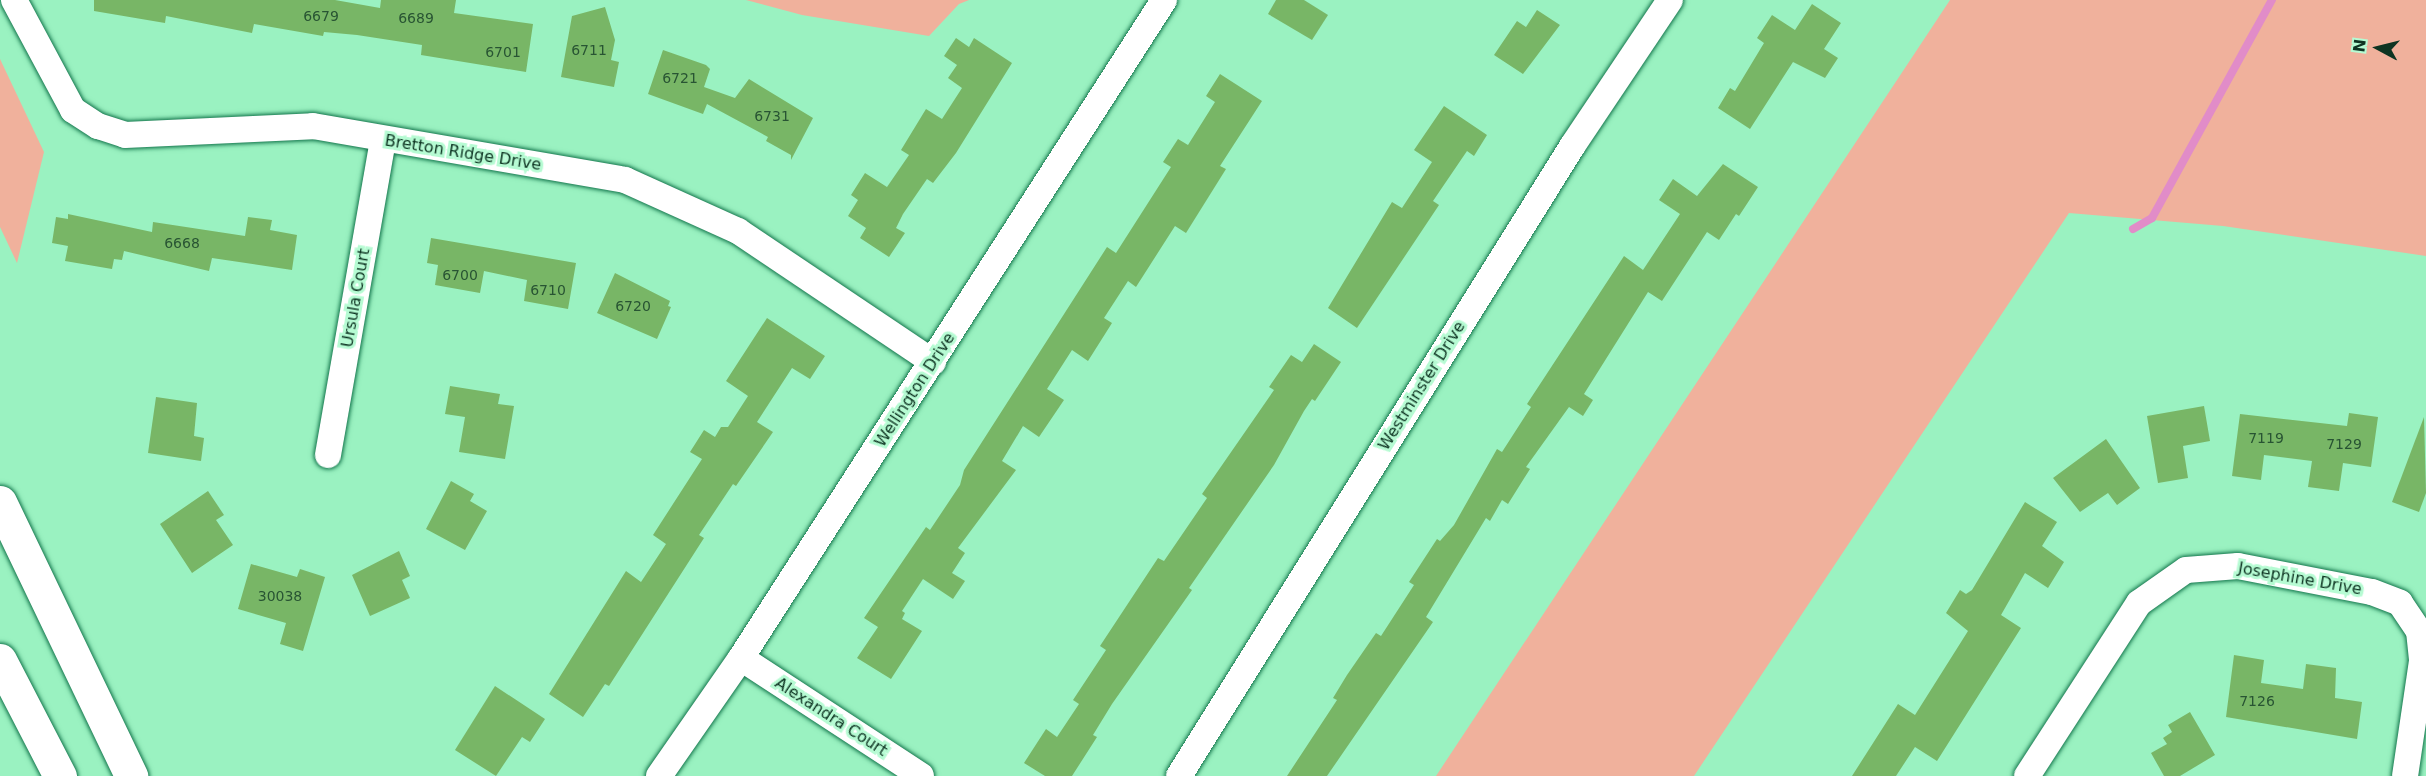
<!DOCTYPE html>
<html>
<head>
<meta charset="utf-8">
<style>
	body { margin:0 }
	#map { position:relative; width:2426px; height:776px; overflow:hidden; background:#9af2c1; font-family:"DejaVu Sans",sans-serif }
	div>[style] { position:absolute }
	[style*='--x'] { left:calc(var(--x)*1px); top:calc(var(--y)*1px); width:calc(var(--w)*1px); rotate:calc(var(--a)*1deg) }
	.green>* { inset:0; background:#f0b19c }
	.stream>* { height:8px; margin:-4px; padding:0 4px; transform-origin:4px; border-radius:4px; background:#e18cc8 }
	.building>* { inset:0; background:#78b666 }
	.roads { filter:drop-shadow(0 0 2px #13764c) drop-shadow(0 0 2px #13764c) }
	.street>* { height:26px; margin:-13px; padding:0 13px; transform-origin:13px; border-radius:13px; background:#fff }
	.highway>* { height:33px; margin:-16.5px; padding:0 16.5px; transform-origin:16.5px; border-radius:16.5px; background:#fff }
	span { translate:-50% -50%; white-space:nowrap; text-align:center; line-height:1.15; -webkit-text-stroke:6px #b6fbd3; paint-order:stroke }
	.number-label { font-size:14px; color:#285433 }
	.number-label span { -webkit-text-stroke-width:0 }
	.street-label { font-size:16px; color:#0e3422 }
	.north { position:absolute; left:2348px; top:18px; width:60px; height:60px; -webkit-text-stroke:4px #b6fbd3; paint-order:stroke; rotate:277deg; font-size:16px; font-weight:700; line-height:24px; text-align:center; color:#0e3422 }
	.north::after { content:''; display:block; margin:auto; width:21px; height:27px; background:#0e3422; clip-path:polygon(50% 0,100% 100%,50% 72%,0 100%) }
</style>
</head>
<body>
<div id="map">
	<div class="green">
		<div style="clip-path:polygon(746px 0,969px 0,959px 4px,929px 36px,802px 15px)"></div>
		<div style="clip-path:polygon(1950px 0,2426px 0,2426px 256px,2223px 226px,2069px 213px,1694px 776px,1436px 776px)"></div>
		<div style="clip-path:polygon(0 59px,44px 152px,17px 263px,0 227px)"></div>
	</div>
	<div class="stream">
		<div style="--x:2133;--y:229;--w:22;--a:-30"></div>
		<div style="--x:2152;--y:218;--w:249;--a:-61.2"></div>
	</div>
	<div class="building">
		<div style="clip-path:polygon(94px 0,335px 0,380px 8px,381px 0,456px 0,454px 13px,533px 24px,526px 72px,421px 55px,422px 45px,357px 35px,324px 32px,323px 36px,254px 24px,252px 33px,166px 16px,165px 23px,94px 11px)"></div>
		<div style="clip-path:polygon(1276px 0,1304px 0,1328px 15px,1312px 40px,1268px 14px)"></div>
		<div style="clip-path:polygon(1812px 4px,1841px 23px,1824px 49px,1838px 58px,1825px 78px,1793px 62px,1750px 129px,1718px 108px,1730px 88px,1735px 91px,1764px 43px,1757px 38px,1772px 15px,1795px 30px)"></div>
		<div style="clip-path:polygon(605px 7px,615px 40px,611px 60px,619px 62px,614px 87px,561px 77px,572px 16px)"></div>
		<div style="clip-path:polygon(1537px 10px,1560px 25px,1523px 74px,1494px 55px,1517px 21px,1526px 27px)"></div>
		<div style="clip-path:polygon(956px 38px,969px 47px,974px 38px,1012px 63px,956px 153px,933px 183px,927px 179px,903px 214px,896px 228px,905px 233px,889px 257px,860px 238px,866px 228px,848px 216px,858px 200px,851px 195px,865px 173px,887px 187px,909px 155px,901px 150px,926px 109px,942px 119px,962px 88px,948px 78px,957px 65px,944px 56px)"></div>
		<div style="clip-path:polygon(663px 50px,706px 65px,710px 69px,704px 87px,735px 98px,749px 79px,813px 118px,791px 160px,791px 155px,766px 141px,768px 137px,707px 104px,703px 114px,648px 94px)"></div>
		<div style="clip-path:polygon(1220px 74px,1262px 101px,1220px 166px,1226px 169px,1186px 233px,1175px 226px,1136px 287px,1128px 281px,1104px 318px,1112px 323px,1088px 361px,1072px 350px,1047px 389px,1064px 400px,1039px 437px,1023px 426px,1002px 461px,1016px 470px,958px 548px,965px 553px,952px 573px,965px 581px,953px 599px,923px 579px,902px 611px,905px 613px,902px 619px,922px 631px,891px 679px,857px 658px,878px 627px,864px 618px,926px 527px,930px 530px,960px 485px,964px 470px,1107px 247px,1116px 253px,1171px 167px,1163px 162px,1178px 139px,1188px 145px,1215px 102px,1206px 96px)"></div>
		<div style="clip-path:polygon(1444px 106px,1487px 135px,1474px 156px,1467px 151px,1433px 201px,1439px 205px,1357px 328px,1328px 308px,1392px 202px,1402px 208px,1432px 162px,1414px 150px)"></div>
		<div style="clip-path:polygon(1723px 164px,1758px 187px,1739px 216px,1736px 214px,1719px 240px,1707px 232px,1662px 301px,1648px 292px,1584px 394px,1593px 400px,1583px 416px,1569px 407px,1526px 467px,1530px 469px,1508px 504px,1502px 500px,1490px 521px,1486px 518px,1426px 617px,1433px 622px,1327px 776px,1287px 776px,1337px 700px,1333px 698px,1347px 675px,1376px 633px,1381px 636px,1414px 585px,1409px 582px,1437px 539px,1440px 541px,1454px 525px,1497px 449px,1502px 452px,1531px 407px,1527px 404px,1624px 256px,1643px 270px,1680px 214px,1659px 200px,1673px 179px,1697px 196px)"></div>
		<div style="clip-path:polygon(68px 214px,152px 232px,153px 222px,245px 236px,248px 217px,272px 220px,270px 230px,297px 235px,292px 270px,212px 258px,209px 271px,124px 251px,122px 260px,114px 259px,112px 269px,65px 261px,68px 246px,52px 243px,56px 217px,68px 219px)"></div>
		<div style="clip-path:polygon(431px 238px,576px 263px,568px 309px,524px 301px,527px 280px,484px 271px,480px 293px,435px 285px,438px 265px,427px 263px)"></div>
		<div style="clip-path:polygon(615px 273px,670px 301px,668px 306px,671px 307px,657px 339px,597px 313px)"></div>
		<div style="clip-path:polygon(767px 318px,825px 356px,810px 379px,792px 368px,757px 422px,773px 432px,736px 486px,733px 484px,699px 535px,704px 538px,609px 686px,605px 684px,583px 717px,549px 694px,626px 571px,641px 582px,666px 544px,653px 535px,702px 459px,690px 452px,704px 430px,715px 437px,721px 427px,728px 427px,748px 396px,726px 381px)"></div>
		<div style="clip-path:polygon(1314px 344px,1341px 362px,1315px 401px,1312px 399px,1304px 411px,1274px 465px,1189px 588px,1192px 590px,1112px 704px,1093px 735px,1097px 737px,1072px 776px,1045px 776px,1024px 763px,1046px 729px,1057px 737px,1079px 704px,1073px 700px,1106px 650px,1100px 646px,1158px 558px,1164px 561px,1207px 498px,1202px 494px,1274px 390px,1269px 387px,1291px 355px,1302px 362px)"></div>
		<div style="clip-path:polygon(450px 386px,500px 394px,498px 404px,514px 406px,505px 459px,459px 452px,465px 417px,445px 414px)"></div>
		<div style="clip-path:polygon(156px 397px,197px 403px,194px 436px,204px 438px,201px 461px,148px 453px)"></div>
		<div style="clip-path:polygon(2204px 406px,2210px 441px,2183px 446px,2188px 478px,2158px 483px,2147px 416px)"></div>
		<div style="clip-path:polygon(2349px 413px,2378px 417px,2371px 467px,2343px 463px,2339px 491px,2308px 487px,2312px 461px,2264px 455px,2261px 480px,2232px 476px,2240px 414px,2347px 426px)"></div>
		<div style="clip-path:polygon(2424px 417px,2426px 493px,2419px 512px,2392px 502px)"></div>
		<div style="clip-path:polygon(2106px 439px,2140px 488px,2117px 505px,2108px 493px,2080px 512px,2053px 478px)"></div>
		<div style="clip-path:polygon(451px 481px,474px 494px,470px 501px,487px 511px,465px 550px,426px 529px)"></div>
		<div style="clip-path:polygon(208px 491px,224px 515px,216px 520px,233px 545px,192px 573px,160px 524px)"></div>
		<div style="clip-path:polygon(2025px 502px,2057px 522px,2042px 546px,2064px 562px,2048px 588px,2025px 573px,2001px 615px,2021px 628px,1937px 761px,1915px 747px,1896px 776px,1852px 776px,1898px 704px,1915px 715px,1968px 631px,1946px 613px,1960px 590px,1966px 594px,1972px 590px)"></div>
		<div style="clip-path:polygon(399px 551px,410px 576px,402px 580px,410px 598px,370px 616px,352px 575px)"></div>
		<div style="clip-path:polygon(251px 564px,297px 577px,300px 569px,325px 577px,303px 651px,280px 644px,286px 623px,238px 609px)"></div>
		<div style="clip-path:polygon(2234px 655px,2264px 660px,2261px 683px,2303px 689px,2306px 664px,2336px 668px,2335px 698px,2362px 702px,2357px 739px,2226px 717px)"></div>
		<div style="clip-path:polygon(495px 686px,545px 719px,530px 742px,522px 737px,496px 776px,455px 750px)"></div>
		<div style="clip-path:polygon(2190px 712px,2215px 755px,2180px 776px,2164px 776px,2151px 753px,2167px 744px,2163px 738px,2172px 732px,2168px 725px)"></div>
	</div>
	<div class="roads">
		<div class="street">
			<div style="--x:14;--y:0;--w:125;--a:61.8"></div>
			<div style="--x:73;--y:110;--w:30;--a:33"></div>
			<div style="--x:98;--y:126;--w:28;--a:18"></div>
			<div style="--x:125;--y:135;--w:188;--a:-2.7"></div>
			<div style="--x:313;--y:126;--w:317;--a:9.8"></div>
			<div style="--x:625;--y:180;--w:124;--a:24.3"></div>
			<div style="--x:738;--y:231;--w:235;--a:33.9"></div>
			<div style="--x:328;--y:455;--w:320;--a:-80.1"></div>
			<div style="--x:741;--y:658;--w:215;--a:33.2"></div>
			<div style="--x:659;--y:776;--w:144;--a:-55.2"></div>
			<div style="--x:741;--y:658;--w:782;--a:-57.26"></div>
			<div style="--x:1179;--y:776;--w:744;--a:-58.02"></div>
			<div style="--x:1573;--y:145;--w:174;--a:-56.2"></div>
			<div style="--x:2027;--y:776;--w:206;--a:-57.1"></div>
			<div style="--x:2139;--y:603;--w:57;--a:-35.1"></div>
			<div style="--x:2186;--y:570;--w:52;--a:-4.4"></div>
			<div style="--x:2238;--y:566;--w:136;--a:11"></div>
			<div style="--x:2372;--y:592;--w:30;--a:21"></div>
			<div style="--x:2400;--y:603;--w:34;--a:56"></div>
			<div style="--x:2419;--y:631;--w:30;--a:84"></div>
			<div style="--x:2422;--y:661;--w:116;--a:98.4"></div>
		</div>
		<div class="highway">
			<div style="--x:0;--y:502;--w:304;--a:64.4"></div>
			<div style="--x:0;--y:660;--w:131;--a:62.7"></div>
		</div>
	</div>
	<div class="number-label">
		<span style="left:321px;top:16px">6679</span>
		<span style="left:416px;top:18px">6689</span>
		<span style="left:589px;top:50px">6711</span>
		<span style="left:503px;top:52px">6701</span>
		<span style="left:680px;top:78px">6721</span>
		<span style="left:772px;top:116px">6731</span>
		<span style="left:182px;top:243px">6668</span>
		<span style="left:460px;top:275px">6700</span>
		<span style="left:548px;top:290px">6710</span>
		<span style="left:633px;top:306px">6720</span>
		<span style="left:2266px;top:438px">7119</span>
		<span style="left:2344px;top:444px">7129</span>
		<span style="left:280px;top:596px">30038</span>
		<span style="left:2257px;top:701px">7126</span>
	</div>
	<div class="street-label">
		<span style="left:463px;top:153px;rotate:9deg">Bretton Ridge Drive</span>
		<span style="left:356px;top:298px;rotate:-80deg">Ursula Court</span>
		<span style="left:1422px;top:386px;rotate:-58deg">Westminster Drive</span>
		<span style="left:915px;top:390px;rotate:-57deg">Wellington Drive</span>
		<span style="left:2300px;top:579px;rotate:10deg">Josephine Drive</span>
		<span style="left:831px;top:717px;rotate:33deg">Alexandra Court</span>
	</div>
	<div class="north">N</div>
</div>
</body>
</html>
